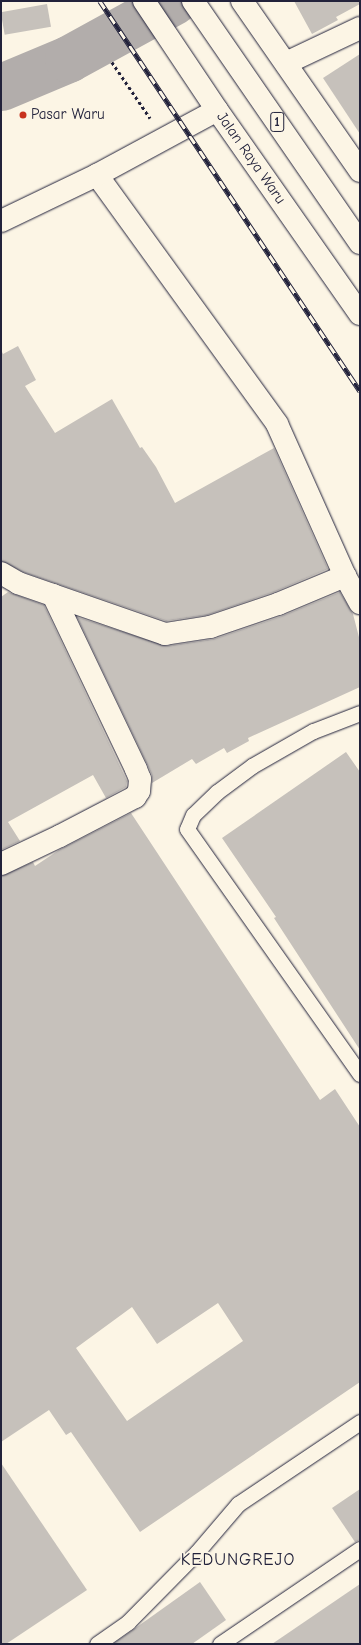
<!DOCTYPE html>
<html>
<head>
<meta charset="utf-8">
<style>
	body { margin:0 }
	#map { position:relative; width:361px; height:1645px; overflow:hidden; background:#fcf5e5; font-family:"Comic Neue",sans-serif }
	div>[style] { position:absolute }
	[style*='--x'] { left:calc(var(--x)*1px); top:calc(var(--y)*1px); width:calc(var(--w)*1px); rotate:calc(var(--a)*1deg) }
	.river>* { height:47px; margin:-23.5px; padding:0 23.5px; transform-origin:23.5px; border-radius:23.5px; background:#b2adab }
	.building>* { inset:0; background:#c6c1bb; transform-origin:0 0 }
	.path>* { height:2.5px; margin-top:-1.25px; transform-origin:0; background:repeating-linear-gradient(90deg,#22223b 0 3px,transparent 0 6px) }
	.roads { filter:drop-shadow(0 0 1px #22223b) drop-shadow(0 0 1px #22223b) }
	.lane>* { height:15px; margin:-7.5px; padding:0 7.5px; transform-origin:7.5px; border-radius:7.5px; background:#fcf5e5 }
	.street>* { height:22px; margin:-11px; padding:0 11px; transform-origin:11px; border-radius:11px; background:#fcf5e5 }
	.highway>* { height:22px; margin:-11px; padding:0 11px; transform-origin:11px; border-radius:11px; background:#fcf5e5 }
	.rail>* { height:4.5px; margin-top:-2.25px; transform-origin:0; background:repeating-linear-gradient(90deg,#fcf5e5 0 9px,#22223b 0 18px); box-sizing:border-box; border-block:1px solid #22223b }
	.dots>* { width:11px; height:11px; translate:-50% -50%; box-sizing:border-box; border:2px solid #fcf5e5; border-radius:50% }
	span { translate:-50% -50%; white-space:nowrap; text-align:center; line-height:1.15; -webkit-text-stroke:3.5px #fcf5e5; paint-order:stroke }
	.shield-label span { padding:1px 3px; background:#fcf5e5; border:1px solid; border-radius:3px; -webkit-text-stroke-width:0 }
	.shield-label { font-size:14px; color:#22223b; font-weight:700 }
	.poi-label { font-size:15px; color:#22223b }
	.left { translate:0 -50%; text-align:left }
	.street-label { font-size:15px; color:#22223b }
	.quarter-label { font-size:17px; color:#22223b; letter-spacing:1px }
	.frame { position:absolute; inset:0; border:2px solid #22223b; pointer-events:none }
</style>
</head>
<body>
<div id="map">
	<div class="river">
		<div style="--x:1;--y:87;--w:73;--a:-22.7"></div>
		<div style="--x:68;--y:59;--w:121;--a:-28.7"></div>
	</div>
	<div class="building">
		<div style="clip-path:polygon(294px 1px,360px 1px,360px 4px,336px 17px,338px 20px,312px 34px)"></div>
		<div style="left:47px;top:4px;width:23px;height:47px;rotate:80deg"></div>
		<div style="clip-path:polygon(360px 54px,360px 134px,323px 78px)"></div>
		<div style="clip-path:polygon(18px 346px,36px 380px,25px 386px,55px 433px,112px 399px,140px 448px,142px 447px,156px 467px,175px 503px,274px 448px,328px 569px,274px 592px,207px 615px,166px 621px,23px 572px,1px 561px,1px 350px,3px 354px)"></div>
		<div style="clip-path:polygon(8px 592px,44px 605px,127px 781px,126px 787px,106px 798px,93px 775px,8px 822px,20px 841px,1px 850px,1px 597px)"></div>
		<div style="clip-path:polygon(340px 592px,353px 614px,360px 641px,360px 687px,248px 738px,249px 741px,227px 753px,224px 748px,196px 764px,192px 759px,152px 783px,152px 775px,147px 764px,77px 617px,167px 646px,214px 639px,282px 616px)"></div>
		<div style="clip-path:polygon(346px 752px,360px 772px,360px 1050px,274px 918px,276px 917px,222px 838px)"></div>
		<div style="clip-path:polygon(evenodd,131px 813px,320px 1100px,335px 1089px,360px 1127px,360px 1382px,140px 1532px,71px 1432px,66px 1435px,49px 1410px,1px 1442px,1px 876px,33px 862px,35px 866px,59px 850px,131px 813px,218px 1303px,243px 1341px,127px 1421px,76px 1348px,132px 1307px,157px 1344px,218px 1303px)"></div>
		<div style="clip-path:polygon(1px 1463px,87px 1590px,6px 1644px,1px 1644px)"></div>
		<div style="clip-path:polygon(360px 1489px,360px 1540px,355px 1542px,332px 1508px)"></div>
		<div style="clip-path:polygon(200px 1582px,226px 1620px,192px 1644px,113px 1644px)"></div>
		<div style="clip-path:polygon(360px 1584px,360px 1644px,272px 1644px)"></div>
	</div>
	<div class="path">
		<div style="--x:112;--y:62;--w:68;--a:55.8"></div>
	</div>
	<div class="roads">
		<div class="lane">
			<div style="--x:360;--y:713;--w:50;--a:159"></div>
			<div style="--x:313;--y:731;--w:70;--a:150.2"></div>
			<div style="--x:252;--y:766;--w:44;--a:143.4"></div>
			<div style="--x:217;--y:792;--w:33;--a:136"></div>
			<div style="--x:193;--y:815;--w:15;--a:113"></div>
			<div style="--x:187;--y:829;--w:300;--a:54.8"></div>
			<div style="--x:97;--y:1644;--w:38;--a:-35"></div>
			<div style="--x:128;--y:1622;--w:98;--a:-45.4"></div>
			<div style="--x:197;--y:1552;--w:63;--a:-49.5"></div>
			<div style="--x:238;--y:1504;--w:147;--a:-33.9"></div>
			<div style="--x:220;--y:1644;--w:169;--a:-34.2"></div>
		</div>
		<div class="street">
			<div style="--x:286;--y:63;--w:82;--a:-25.3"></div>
			<div style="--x:97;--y:175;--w:307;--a:54.1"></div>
			<div style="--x:277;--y:424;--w:167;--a:65.9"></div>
			<div style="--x:345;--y:576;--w:31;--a:61"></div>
			<div style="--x:1;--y:221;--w:106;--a:-25.6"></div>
			<div style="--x:97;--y:175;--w:136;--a:-28.4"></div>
			<div style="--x:1;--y:573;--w:20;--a:30"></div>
			<div style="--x:18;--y:583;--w:156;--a:19.1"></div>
			<div style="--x:165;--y:634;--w:46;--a:-8.8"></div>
			<div style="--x:210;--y:627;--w:72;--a:-18.7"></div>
			<div style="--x:278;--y:604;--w:73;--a:-22.7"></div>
			<div style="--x:1;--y:864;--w:65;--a:-25.4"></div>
			<div style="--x:60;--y:836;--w:85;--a:-27.5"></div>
			<div style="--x:135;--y:797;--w:7;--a:-56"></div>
			<div style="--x:139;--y:791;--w:12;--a:-85"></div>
			<div style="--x:140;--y:779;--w:11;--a:-112"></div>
			<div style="--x:136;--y:769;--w:193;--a:-115.5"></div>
		</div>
		<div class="highway">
			<div style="--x:144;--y:1;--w:131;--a:56.2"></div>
			<div style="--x:217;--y:110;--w:249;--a:55"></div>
			<div style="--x:193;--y:1;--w:294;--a:55.4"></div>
			<div style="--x:242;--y:1;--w:207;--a:55.2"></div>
		</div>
	</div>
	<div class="rail">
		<div style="--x:100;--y:1;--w:469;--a:56.3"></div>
	</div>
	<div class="dots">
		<div style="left:23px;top:115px;background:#c8321e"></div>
	</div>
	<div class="shield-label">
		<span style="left:277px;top:122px">1</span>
	</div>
	<div class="poi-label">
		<span class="left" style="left:31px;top:115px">Pasar Waru</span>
	</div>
	<div class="street-label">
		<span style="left:251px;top:158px;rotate:55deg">Jalan Raya Waru</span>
	</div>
	<div class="quarter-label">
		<span style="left:238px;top:1560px">KEDUNGREJO</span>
	</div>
	<div class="frame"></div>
</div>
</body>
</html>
